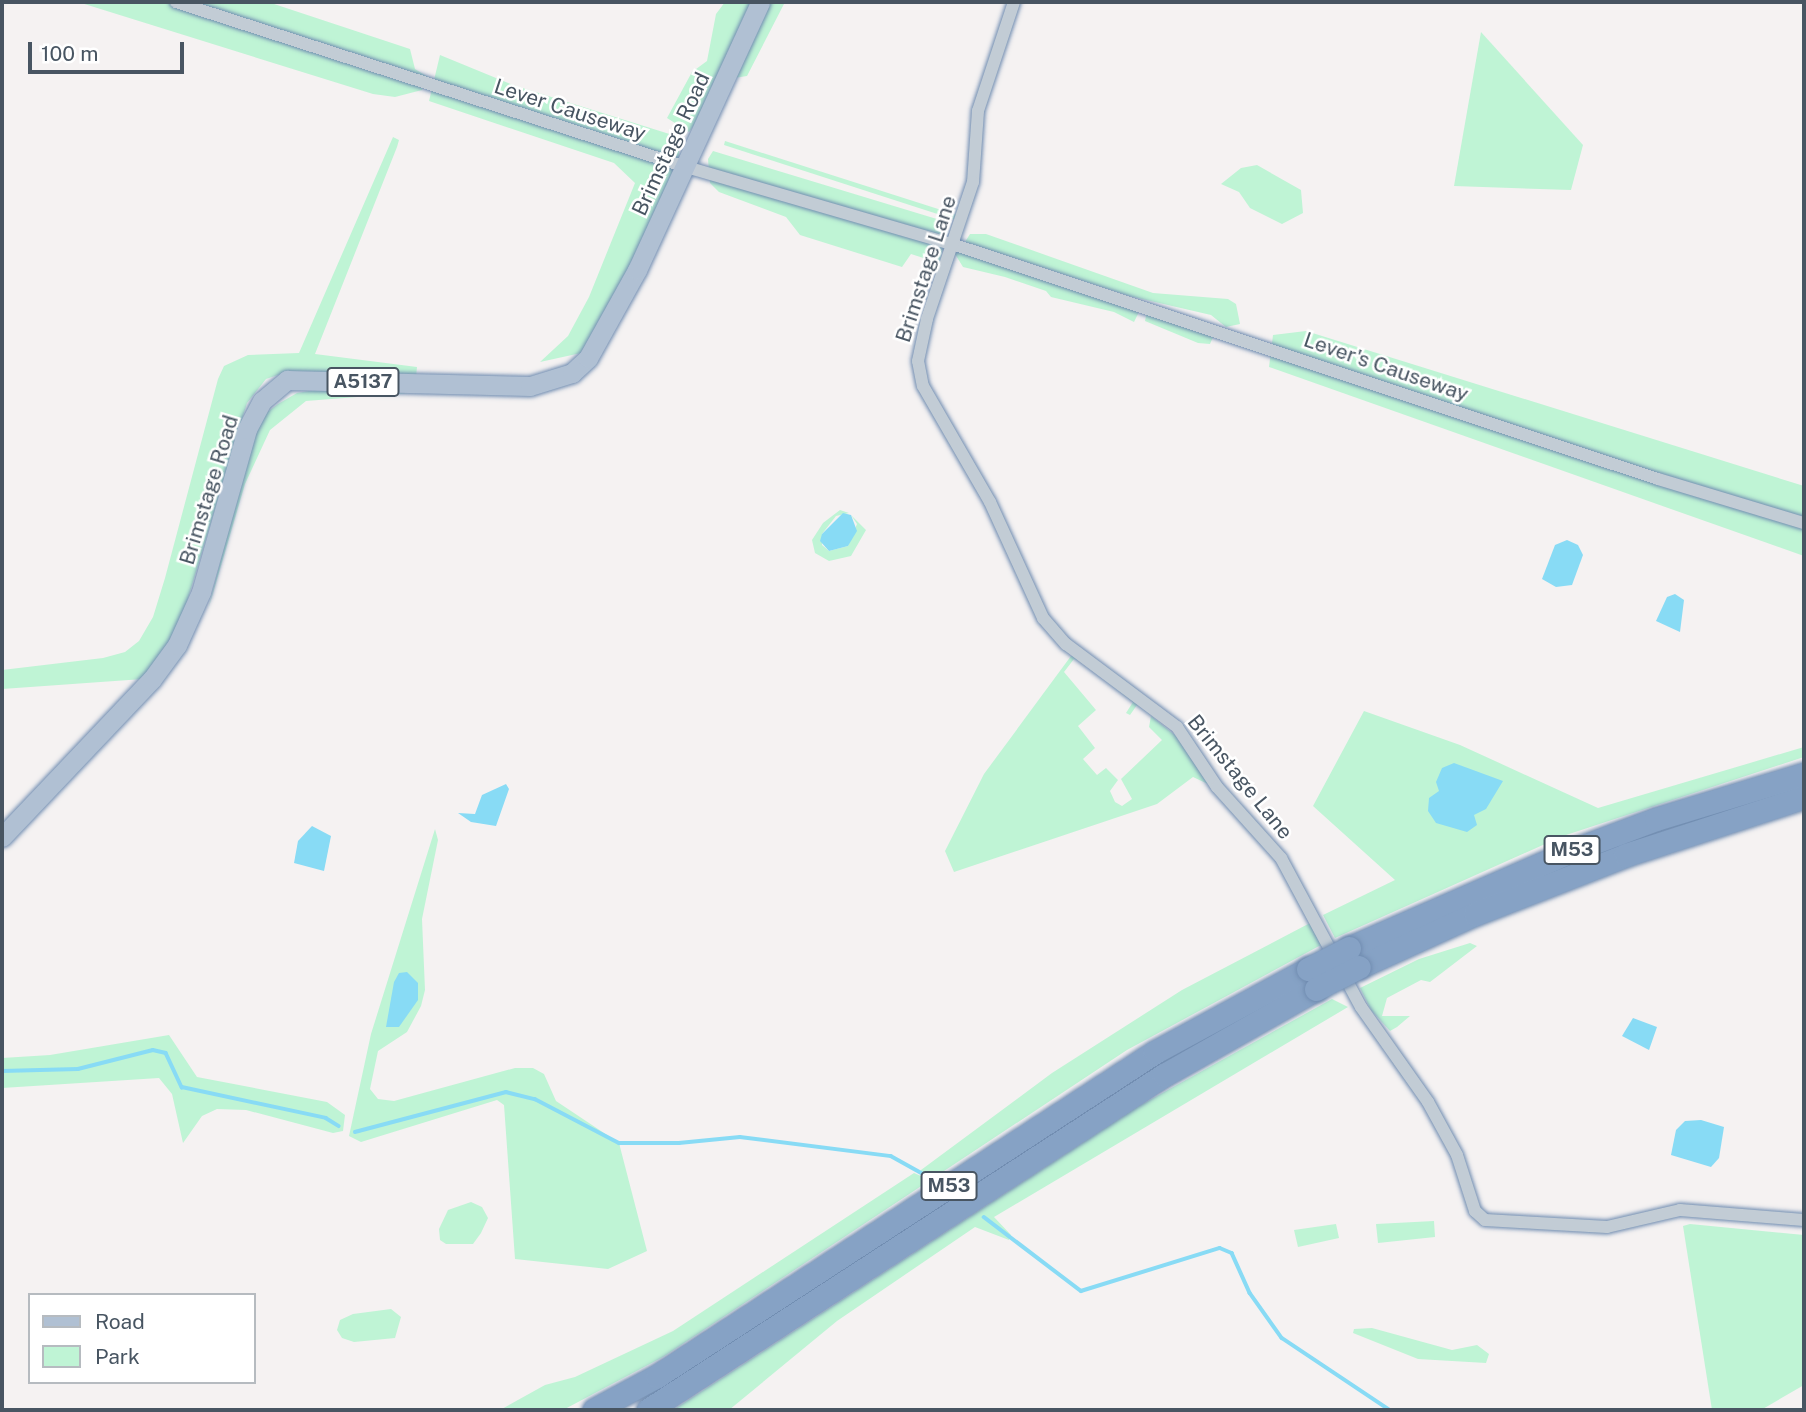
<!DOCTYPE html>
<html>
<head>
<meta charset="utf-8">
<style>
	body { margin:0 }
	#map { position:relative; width:1806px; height:1412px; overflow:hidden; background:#f5f2f2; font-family:"Public Sans",sans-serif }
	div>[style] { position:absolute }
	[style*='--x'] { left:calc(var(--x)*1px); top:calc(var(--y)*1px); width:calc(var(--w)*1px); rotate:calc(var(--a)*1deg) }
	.green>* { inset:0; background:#bff4d5 }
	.water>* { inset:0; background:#88dbf5 }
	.stream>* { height:3.5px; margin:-1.75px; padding:0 1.75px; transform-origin:1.75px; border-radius:1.75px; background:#88dbf5 }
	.roads { filter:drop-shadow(0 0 2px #718db1) drop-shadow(0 0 2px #718db1) }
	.minor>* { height:12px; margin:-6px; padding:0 6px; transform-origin:6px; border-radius:6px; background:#c2ccd5 }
	.primary>* { height:19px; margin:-9.5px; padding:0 9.5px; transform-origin:9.5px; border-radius:9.5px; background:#b0c0d3 }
	.motorway>* { height:23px; margin:-11.5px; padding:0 11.5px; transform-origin:11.5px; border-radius:11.5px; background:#86a2c5 }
	.bridges { filter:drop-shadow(0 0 2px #718db1) drop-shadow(0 0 2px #718db1) }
	.motorway-bridge>* { height:23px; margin:-11.5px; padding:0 11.5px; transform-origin:11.5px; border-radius:11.5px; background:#86a2c5 }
	span { translate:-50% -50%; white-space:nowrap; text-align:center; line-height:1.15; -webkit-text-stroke:5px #fff; paint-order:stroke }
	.shield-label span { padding:2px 5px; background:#fff; border:2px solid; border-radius:5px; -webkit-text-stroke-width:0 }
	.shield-label { font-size:19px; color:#485562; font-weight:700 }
	.street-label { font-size:21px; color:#485562 }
	.frame { position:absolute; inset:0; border:4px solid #485562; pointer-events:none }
	.legend { position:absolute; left:28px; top:1293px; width:228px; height:91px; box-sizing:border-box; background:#fff; border:2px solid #b6bbc0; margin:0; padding:9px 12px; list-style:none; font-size:21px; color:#485562 }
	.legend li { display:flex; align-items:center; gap:14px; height:35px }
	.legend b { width:35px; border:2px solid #b6bbc0 }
	.scale { position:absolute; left:28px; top:42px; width:156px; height:32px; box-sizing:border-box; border:4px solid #485562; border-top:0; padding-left:9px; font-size:21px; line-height:24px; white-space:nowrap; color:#485562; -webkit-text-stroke:5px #fff; paint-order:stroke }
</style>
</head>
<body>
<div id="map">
	<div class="green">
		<div style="clip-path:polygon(78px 2px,268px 2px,410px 49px,415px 69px,428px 77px,422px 90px,395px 97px,373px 94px)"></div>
		<div style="clip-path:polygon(725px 2px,785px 2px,747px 76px,728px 79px,689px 132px,667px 118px,692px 72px,707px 61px,716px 14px)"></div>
		<div style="clip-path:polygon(1481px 32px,1583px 145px,1571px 190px,1454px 186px)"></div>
		<div style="clip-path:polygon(440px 55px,513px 85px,679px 137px,679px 155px,646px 239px,581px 353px,540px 362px,568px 336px,589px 297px,635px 183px,614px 163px,429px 101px)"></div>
		<div style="clip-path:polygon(393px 137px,399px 140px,397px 147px,315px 354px,417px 367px,416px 377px,284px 373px,266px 379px,247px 403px,180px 625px,143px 679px,2px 689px,2px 670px,103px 658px,125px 652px,139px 641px,153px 617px,165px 578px,218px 379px,224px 366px,248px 355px,299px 353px)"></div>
		<div style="clip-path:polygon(725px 141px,957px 215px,956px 220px,724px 145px)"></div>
		<div style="clip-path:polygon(713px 151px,950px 223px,939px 263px,911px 254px,902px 267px,800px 235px,786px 217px,719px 192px,710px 183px,708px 159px)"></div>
		<div style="clip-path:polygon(1257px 165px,1301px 190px,1303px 213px,1282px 224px,1250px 208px,1239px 192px,1221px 184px,1241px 168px)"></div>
		<div style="clip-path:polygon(970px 234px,986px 234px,1153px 293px,1228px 299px,1236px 304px,1240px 324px,1226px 327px,1211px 315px,1129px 296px,965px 242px)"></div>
		<div style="clip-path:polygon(957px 248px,1138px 309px,1138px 314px,1134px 322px,1114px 312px,1051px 297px,1046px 291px,1005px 277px,963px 267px,955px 254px)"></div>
		<div style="clip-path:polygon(1147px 311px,1214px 335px,1210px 344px,1198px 343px,1145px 321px)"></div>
		<div style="clip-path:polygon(1306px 331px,1804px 486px,1804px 556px,1269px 367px,1273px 335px)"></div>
		<div style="clip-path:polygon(315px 390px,408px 393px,306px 401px,270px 430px,245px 484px,208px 610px,253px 433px,262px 416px,278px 404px,297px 393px)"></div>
		<div style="clip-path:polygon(840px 510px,849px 513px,836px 516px,822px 534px,822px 545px,829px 551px,848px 546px,857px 524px,851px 515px,866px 530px,851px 556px,829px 561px,815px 553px,812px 540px,823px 523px)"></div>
		<div style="clip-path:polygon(1071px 656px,1076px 656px,1145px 709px,1137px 705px,1130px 715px,1126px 713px,1133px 702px,1081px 661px,1074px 659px,1064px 672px,1096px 710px,1078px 726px,1095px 748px,1083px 759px,1097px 775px,1106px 768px,1118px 780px,1110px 791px,1115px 802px,1122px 806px,1132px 799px,1121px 779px,1162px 740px,1149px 727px,1151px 716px,1176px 736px,1208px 784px,1193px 777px,1157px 804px,954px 872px,945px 851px,984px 774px)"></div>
		<div style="clip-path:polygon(1364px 711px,1460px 745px,1598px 808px,1804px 747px,1804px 757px,1563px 836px,1335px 938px,1323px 915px,1395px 880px,1313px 806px)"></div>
		<div style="clip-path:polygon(435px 829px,438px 840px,422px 919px,425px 990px,421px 1006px,407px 1032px,378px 1051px,370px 1089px,378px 1099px,394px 1101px,515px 1068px,533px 1068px,544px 1074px,556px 1101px,619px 1143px,647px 1251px,608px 1269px,515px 1259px,504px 1105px,497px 1100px,361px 1142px,349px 1136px,371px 1034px)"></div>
		<div style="clip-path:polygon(1310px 923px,1321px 945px,1127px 1050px,663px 1357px,563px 1410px,500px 1410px,545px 1385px,575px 1377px,673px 1331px,914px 1173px,921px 1176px,921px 1170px,1052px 1073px,1182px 990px)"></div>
		<div style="clip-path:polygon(1470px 943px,1477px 946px,1430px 982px,1421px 980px,1387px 998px,1382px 1016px,1410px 1016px,1397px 1027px,1390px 1031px,1371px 1010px,1360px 988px,1419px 959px)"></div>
		<div style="clip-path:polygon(1332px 999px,1348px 1007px,994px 1217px,1011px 1235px,1009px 1240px,975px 1227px,837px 1321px,729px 1410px,673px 1410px,1139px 1106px)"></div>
		<div style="clip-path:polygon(169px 1035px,197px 1077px,327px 1102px,345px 1115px,343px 1131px,333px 1133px,246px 1110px,217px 1109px,202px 1116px,183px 1143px,172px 1094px,159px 1078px,2px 1088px,2px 1058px,50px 1055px)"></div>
		<div style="clip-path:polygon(471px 1202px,482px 1207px,488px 1218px,481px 1233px,473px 1244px,446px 1244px,440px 1240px,439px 1229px,448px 1210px)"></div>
		<div style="clip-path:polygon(1434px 1221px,1435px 1237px,1378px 1243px,1376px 1224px)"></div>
		<div style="clip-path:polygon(1336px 1224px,1339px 1238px,1298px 1247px,1294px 1230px)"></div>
		<div style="clip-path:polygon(1690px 1224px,1804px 1235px,1804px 1385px,1761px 1410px,1712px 1410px,1683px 1226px)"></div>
		<div style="clip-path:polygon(391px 1309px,401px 1317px,395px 1338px,354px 1342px,342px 1338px,337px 1330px,340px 1320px,353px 1314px)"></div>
		<div style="clip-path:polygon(1372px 1328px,1452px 1350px,1477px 1345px,1489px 1354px,1486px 1363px,1418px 1359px,1353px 1333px,1354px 1329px)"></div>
	</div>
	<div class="water">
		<div style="clip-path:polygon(843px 513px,851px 515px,857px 531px,848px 546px,829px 551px,820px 541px,822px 534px)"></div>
		<div style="clip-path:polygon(1567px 540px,1578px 545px,1583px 555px,1572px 585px,1556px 587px,1542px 579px,1555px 545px)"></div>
		<div style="clip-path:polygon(1675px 594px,1684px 600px,1680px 632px,1656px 621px,1667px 597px)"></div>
		<div style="clip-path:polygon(1454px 763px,1503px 781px,1486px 809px,1474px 815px,1477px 825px,1467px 832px,1436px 823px,1428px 811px,1429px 798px,1439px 791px,1436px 782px,1442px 768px)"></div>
		<div style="clip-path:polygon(506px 784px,509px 789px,496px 826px,471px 822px,458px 813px,475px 814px,482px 795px)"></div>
		<div style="clip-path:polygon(312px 826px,331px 836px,324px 871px,294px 863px,298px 841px)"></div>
		<div style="clip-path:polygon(407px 972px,418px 983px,418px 1000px,399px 1027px,386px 1027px,394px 982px,399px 973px)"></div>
		<div style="clip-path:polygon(1633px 1018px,1657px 1027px,1649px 1050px,1622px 1036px)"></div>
		<div style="clip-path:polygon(1701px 1120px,1724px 1127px,1719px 1158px,1711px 1167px,1671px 1155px,1676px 1130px,1685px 1121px)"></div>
	</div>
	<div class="stream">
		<div style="--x:2;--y:1071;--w:76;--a:-1.5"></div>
		<div style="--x:78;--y:1069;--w:77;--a:-14.2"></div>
		<div style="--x:153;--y:1050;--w:13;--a:13"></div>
		<div style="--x:166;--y:1053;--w:38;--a:65"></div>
		<div style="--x:182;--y:1087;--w:147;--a:12.1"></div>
		<div style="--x:326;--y:1118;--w:15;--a:32"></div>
		<div style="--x:355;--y:1132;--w:156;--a:-14.8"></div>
		<div style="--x:506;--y:1092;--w:30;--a:14"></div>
		<div style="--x:535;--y:1099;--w:95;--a:27.6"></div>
		<div style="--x:619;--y:1143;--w:60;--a:0"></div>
		<div style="--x:679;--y:1143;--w:61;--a:-5.6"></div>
		<div style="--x:740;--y:1137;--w:152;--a:7.2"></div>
		<div style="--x:891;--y:1156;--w:37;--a:29"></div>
		<div style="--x:984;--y:1217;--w:122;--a:37.3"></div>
		<div style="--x:1081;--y:1291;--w:145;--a:-17.2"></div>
		<div style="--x:1220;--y:1248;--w:13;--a:23"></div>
		<div style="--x:1232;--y:1253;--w:44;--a:65.8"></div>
		<div style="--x:1250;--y:1293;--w:55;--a:54.6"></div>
		<div style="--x:1282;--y:1338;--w:130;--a:33.7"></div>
	</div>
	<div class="roads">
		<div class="minor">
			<div style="--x:176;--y:2;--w:536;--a:17.93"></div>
			<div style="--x:686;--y:167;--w:280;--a:16.2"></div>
			<div style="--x:955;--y:245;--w:741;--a:18.41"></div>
			<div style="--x:1658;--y:479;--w:152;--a:16.8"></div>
			<div style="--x:1014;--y:2;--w:115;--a:108.3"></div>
			<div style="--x:978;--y:111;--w:71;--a:94"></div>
			<div style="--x:973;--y:182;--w:145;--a:108.6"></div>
			<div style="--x:927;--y:319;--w:43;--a:102.1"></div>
			<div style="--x:918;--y:361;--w:25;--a:79"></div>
			<div style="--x:923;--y:386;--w:134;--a:60"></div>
			<div style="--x:990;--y:502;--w:128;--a:65.4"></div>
			<div style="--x:1043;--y:618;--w:35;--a:49"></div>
			<div style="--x:1066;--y:644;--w:139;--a:36.8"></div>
			<div style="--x:1177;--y:727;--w:72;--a:56.3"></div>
			<div style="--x:1217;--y:787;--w:96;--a:48"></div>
			<div style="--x:1281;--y:858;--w:169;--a:61.8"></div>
			<div style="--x:1361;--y:1007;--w:116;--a:54.8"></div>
			<div style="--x:1428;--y:1102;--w:60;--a:61.3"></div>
			<div style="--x:1457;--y:1155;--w:59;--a:72.2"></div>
			<div style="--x:1475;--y:1211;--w:13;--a:42"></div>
			<div style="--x:1485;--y:1220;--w:122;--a:3.3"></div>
			<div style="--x:1607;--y:1227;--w:75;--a:-13.1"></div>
			<div style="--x:1680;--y:1210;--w:124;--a:4.6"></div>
		</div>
		<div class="primary">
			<div style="--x:2;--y:837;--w:218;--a:-46.5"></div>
			<div style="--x:152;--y:679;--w:42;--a:-53.7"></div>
			<div style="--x:177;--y:645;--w:58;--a:-65.6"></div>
			<div style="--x:201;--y:592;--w:169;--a:-74.2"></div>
			<div style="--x:247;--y:429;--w:32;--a:-62"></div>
			<div style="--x:262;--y:401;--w:33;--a:-40"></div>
			<div style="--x:287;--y:380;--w:243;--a:1.4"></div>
			<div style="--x:530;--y:386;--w:44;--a:-17.2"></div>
			<div style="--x:572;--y:373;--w:22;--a:-43"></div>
			<div style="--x:588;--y:358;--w:101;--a:-60.9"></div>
			<div style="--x:637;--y:270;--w:295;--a:-65.3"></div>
		</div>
		<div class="motorway">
			<div style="--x:1349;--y:948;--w:242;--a:-23.6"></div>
			<div style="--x:1571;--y:851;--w:91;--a:-20.6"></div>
			<div style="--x:1656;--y:819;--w:155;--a:-16.9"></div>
			<div style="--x:1359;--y:967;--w:128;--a:-24.6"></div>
			<div style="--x:1475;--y:914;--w:162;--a:-21.3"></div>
			<div style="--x:1626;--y:855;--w:187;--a:-18"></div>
			<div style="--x:594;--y:1410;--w:72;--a:-28.4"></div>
			<div style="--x:657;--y:1376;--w:594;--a:-33.05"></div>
			<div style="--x:1155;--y:1052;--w:174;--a:-28.5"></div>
			<div style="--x:648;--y:1410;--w:615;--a:-32.99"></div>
			<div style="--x:1164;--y:1075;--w:175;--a:-29.5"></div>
		</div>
	</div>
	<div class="bridges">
		<div class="motorway-bridge">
			<div style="--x:1308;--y:969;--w:46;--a:-27.1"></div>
			<div style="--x:1316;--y:989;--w:48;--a:-27.1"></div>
		</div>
	</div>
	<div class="shield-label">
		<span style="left:363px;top:382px">A5137</span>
		<span style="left:1572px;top:850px">M53</span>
		<span style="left:949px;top:1186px">M53</span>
	</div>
	<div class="street-label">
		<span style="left:570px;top:110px;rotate:18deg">Lever Causeway</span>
		<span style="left:671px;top:144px;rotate:-65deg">Brimstage Road</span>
		<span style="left:926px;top:269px;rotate:-72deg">Brimstage Lane</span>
		<span style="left:1386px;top:367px;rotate:19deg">Lever's Causeway</span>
		<span style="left:209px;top:490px;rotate:-73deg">Brimstage Road</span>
		<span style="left:1240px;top:777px;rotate:51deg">Brimstage Lane</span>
	</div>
	<div class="frame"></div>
	<ul class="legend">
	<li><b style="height:9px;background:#b0c0d3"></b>Road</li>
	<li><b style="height:19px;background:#bff4d5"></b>Park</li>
	</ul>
	<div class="scale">100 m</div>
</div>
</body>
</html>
